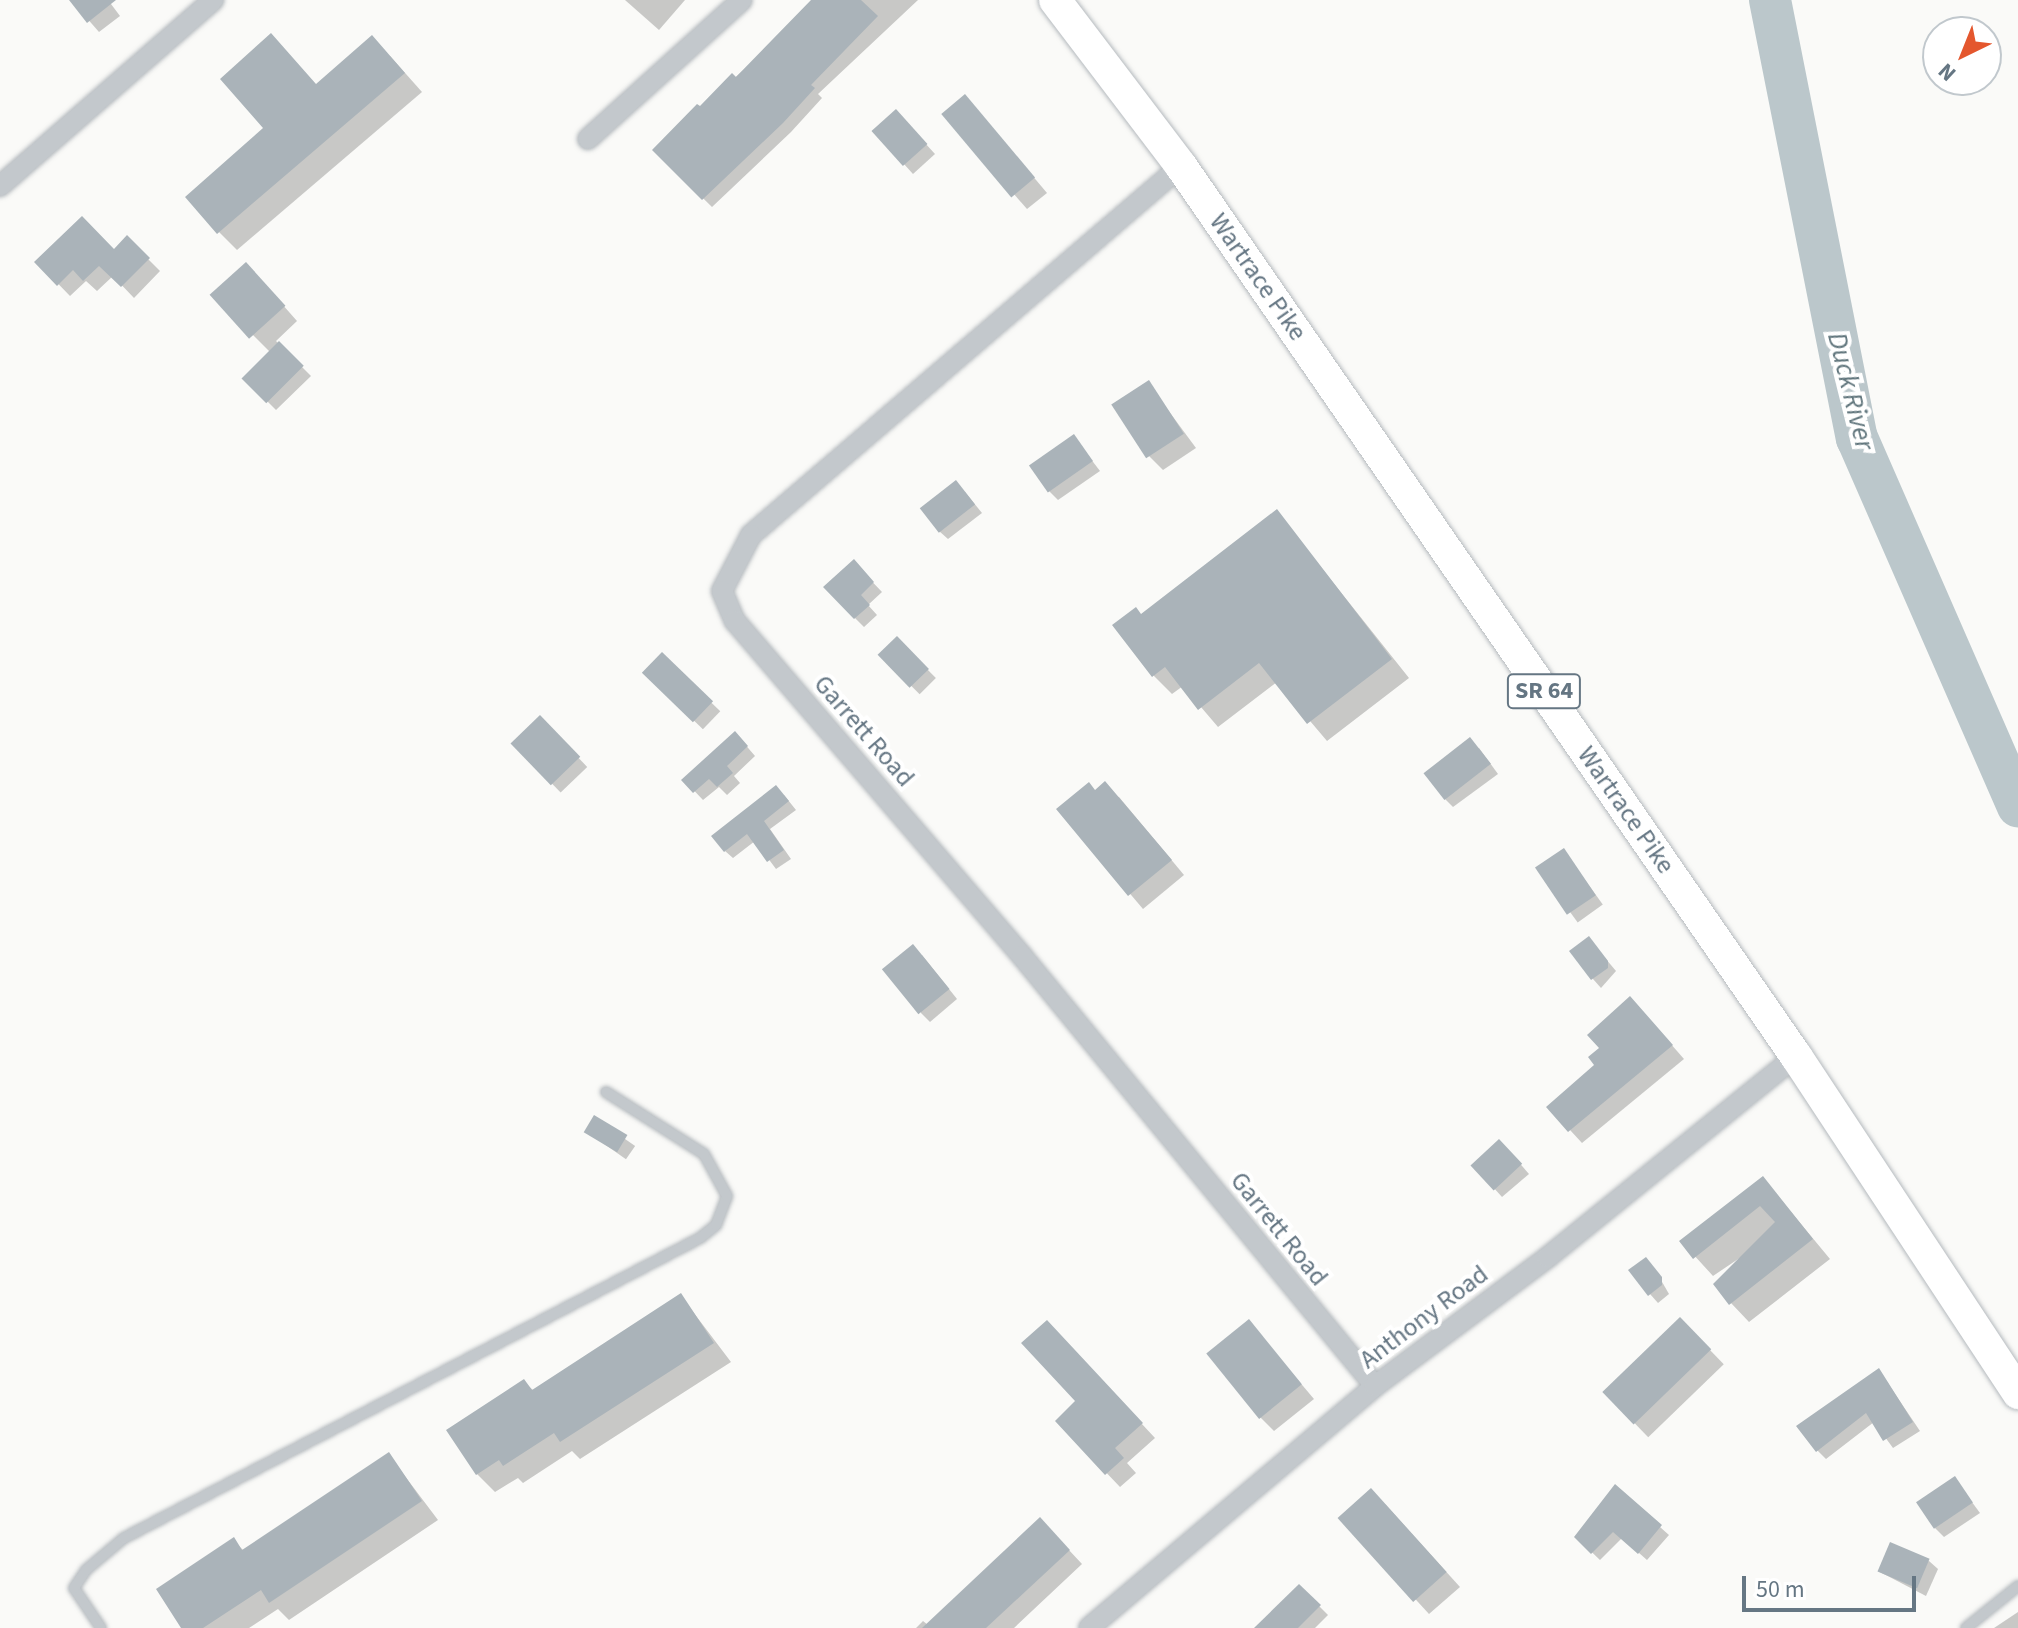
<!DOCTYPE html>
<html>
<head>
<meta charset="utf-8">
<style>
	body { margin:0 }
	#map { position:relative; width:2018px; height:1628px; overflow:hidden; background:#fafaf8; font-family:"Source Sans 3",sans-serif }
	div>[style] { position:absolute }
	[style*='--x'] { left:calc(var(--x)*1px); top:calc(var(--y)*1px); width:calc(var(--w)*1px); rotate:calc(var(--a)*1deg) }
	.shadow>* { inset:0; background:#0003; transform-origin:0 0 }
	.river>* { height:42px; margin:-21px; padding:0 21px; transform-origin:21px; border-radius:21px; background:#bbc7cb }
	.building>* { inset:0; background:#aab3b9; transform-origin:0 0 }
	.roads { filter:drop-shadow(0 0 2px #b5babe) drop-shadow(0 0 2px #b5babe) }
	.lane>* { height:10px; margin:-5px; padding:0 5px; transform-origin:5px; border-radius:5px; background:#c3c8cc }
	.street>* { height:20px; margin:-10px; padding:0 10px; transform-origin:10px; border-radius:10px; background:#c3c8cc }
	.primary>* { height:32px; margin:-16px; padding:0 16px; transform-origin:16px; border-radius:16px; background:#fff }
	span { translate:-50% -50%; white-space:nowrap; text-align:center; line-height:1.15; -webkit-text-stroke:8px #fff; paint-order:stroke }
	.shield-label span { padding:2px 6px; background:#fff; border:2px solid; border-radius:6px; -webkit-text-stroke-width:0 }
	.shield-label { font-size:24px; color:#657683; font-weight:700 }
	.street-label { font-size:26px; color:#657683 }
	.water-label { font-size:28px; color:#60757c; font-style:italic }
	.north { position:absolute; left:1922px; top:16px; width:80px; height:80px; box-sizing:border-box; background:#fff; border:2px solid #c1c8cd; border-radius:50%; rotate:223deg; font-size:22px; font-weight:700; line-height:32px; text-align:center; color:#657683 }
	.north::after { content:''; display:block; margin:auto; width:28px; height:36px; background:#e4572e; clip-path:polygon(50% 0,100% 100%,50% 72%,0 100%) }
	.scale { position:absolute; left:1742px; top:1576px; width:174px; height:36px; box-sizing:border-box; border:4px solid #657683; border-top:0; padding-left:10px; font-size:24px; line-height:28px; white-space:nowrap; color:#657683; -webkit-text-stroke:6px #fff; paint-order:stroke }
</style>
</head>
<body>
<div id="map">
	<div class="shadow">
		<div style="clip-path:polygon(71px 0,108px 0,120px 16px,99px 32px)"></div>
		<div style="clip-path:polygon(625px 0,685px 0,659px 30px)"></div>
		<div style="clip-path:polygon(822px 0,918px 0,818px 94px,822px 98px,791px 132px,712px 207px,654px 150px)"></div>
		<div style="clip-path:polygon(390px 56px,422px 92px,237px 250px,219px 232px,317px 86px)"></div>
		<div style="clip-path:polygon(978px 111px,1047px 193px,1027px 209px,944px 114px)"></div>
		<div style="clip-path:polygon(904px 120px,935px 154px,913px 174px,874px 131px)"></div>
		<div style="clip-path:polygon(127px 238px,160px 271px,134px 298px,113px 276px,97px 291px,86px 281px,70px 296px,37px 262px,114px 251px)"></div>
		<div style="clip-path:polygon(259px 278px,297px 321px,276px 341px,311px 376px,276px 410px,244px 378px,270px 352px,214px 296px)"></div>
		<div style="clip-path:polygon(1148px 383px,1196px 448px,1163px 470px,1149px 456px)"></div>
		<div style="clip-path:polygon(1074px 437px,1100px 471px,1058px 500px,1049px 491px)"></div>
		<div style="clip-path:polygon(965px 492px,982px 513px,948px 539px,939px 531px)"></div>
		<div style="clip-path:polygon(1277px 512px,1409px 678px,1327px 741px,1277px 682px,1218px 727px,1183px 686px,1172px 694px,1154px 676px,1142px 616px)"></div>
		<div style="clip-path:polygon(862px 571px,882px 592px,868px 605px,877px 615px,864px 627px,855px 618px)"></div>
		<div style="left:897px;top:639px;width:55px;height:23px;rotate:45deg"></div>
		<div style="left:662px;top:655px;width:81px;height:25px;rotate:44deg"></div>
		<div style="left:540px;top:718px;width:68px;height:37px;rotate:46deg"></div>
		<div style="clip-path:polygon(743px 742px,755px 756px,734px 776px,740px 783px,727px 795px,719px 787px,703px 800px,684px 780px)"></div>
		<div style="clip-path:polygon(1479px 748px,1498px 774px,1453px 807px,1444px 798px)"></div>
		<div style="clip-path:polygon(1095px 792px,1119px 797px,1184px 875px,1143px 909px,1059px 810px)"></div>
		<div style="clip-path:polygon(784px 795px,796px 810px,770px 829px,791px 859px,776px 869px,755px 841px,733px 858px,725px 851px)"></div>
		<div style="left:1564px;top:851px;width:66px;height:31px;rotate:54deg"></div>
		<div style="clip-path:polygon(1589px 939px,1616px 971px,1601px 988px,1593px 979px)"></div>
		<div style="clip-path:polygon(922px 955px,957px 999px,930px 1022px,921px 1013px)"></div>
		<div style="clip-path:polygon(1642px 1011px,1684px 1059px,1582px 1143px,1570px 1130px,1597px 1065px)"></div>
		<div style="left:595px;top:1118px;width:49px;height:16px;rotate:35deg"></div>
		<div style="clip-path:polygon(1508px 1150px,1529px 1174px,1502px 1197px,1473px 1165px)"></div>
		<div style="clip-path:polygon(1763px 1178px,1830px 1259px,1749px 1322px,1731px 1303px,1747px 1253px,1713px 1276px,1682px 1242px)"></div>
		<div style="clip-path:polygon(1654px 1268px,1669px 1294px,1658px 1303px,1650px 1294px)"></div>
		<div style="clip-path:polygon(681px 1296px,731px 1362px,580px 1459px,572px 1451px,523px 1483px,518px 1478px,495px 1492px,477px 1474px,524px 1382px,534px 1391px)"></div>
		<div style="left:1680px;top:1319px;width:63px;height:105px;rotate:46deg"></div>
		<div style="clip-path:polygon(1249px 1322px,1314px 1399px,1274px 1431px,1260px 1417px)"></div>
		<div style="clip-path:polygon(1060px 1336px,1155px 1438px,1127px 1463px,1136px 1473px,1120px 1487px,1057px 1421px,1078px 1401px)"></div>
		<div style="clip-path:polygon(1879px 1370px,1920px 1431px,1893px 1448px,1874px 1422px,1826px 1459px,1817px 1450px)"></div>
		<div style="clip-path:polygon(389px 1455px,438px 1520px,289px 1620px,278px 1609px,249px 1628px,184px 1628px,233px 1540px,244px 1551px)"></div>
		<div style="clip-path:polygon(1955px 1479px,1980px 1513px,1944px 1537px,1935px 1528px)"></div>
		<div style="clip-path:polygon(1615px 1487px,1669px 1535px,1647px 1560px,1622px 1538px,1600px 1560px,1576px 1537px)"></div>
		<div style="clip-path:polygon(1385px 1504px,1460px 1587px,1429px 1614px,1341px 1518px)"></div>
		<div style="clip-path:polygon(1054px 1534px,1082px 1564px,1014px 1628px,916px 1628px,923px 1621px,928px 1625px)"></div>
		<div style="clip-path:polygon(1929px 1561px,1938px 1569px,1926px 1596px,1880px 1572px)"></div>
		<div style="clip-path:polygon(1299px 1586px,1328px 1615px,1315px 1628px,1274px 1628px)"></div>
		<div style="clip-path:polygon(2018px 1612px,2018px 1628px,1994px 1628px)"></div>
	</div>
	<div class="river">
		<div style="--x:1770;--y:0;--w:447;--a:78.8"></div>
		<div style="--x:1857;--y:438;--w:402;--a:66.4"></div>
	</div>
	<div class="building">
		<div style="clip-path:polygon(69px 0,116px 0,87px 23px)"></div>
		<div style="clip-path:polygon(811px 0,861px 0,878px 16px,811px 85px,815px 88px,783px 123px,702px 200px,652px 150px,697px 104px,700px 106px,732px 73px,736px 77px)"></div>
		<div style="clip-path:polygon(271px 33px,316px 84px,372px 35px,405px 73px,217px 234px,185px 197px,263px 128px,220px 79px)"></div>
		<div style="left:965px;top:94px;width:109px;height:31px;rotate:50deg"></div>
		<div style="left:896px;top:109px;width:47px;height:33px;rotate:48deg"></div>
		<div style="clip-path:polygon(82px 216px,114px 249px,127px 235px,150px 258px,121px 287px,99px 266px,83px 281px,73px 270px,57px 286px,34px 262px)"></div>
		<div style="left:246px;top:262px;width:59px;height:49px;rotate:48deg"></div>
		<div style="left:279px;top:341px;width:35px;height:53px;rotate:45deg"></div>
		<div style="left:1149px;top:380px;width:64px;height:45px;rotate:57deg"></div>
		<div style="left:1074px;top:434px;width:33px;height:55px;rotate:55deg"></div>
		<div style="left:956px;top:480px;width:31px;height:46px;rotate:52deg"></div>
		<div style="clip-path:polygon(1277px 509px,1392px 659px,1307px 724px,1259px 663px,1198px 710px,1165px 667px,1152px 677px,1112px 625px,1136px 607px,1141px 614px)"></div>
		<div style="clip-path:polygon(854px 559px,874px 582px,861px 595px,870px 605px,854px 619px,823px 587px)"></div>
		<div style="left:897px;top:636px;width:46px;height:27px;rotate:46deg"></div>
		<div style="left:662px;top:652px;width:71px;height:29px;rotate:44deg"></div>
		<div style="left:540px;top:715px;width:58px;height:41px;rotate:46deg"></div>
		<div style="clip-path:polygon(735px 731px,748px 746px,727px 766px,733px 773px,717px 787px,709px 779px,693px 793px,681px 780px)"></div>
		<div style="left:1470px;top:737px;width:34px;height:59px;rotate:52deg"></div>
		<div style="clip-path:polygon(1105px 781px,1172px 860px,1128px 896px,1056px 809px,1089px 782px,1095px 790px)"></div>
		<div style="clip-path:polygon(776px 785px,789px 801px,764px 821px,784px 850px,767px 862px,747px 834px,724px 852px,711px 836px)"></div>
		<div style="left:1564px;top:848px;width:57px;height:35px;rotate:56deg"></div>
		<div style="clip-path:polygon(1589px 936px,1608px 961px,1608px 968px,1591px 980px,1569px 951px)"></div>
		<div style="left:913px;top:944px;width:58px;height:40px;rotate:51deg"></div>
		<div style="clip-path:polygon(1630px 996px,1673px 1045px,1568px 1132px,1546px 1107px,1594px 1065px,1588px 1057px,1599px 1048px,1587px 1035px)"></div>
		<div style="left:594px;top:1115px;width:39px;height:20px;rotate:31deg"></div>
		<div style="left:1499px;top:1139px;width:34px;height:39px;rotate:47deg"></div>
		<div style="clip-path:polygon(1763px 1176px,1813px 1239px,1729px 1305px,1713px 1284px,1775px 1222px,1760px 1206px,1693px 1259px,1679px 1241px)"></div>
		<div style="clip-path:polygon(1646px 1257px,1662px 1277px,1662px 1285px,1648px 1296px,1628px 1270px)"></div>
		<div style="clip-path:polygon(681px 1293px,714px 1343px,560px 1442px,554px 1433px,503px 1466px,499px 1460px,476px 1475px,446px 1430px,524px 1379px,532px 1390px)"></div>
		<div style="left:1680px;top:1317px;width:45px;height:108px;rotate:46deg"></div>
		<div style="left:1249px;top:1319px;width:84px;height:55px;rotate:51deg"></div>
		<div style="clip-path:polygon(1047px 1320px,1143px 1423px,1115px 1448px,1124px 1458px,1105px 1475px,1055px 1421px,1075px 1401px,1021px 1343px)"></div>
		<div style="clip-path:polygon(1879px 1368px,1913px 1422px,1883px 1441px,1866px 1413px,1816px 1452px,1796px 1426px)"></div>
		<div style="clip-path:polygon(389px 1452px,422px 1501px,269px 1603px,261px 1590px,203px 1628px,181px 1628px,156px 1589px,234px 1537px,242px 1550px)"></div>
		<div style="left:1955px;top:1476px;width:32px;height:47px;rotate:56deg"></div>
		<div style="clip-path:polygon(1615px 1484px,1662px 1525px,1638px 1554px,1613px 1532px,1591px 1554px,1574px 1537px)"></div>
		<div style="left:1371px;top:1488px;width:113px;height:45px;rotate:48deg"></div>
		<div style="clip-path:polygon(1040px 1517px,1070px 1550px,986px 1628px,922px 1628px)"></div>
		<div style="left:1890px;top:1542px;width:43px;height:32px;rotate:23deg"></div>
		<div style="clip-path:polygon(1299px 1584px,1321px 1605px,1298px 1628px,1254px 1628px)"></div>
	</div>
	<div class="roads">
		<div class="lane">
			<div style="--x:101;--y:1628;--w:48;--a:-124"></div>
			<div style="--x:74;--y:1588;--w:22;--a:-56"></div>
			<div style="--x:86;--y:1570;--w:50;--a:-40.1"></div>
			<div style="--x:124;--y:1538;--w:649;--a:-27.51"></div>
			<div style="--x:700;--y:1238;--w:21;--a:-39"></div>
			<div style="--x:716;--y:1225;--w:31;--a:-69"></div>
			<div style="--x:727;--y:1196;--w:48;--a:-118.7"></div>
			<div style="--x:704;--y:1154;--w:116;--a:-147.7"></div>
			<div style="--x:1966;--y:1628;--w:67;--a:-38.9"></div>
		</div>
		<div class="street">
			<div style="--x:588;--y:139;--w:207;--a:-42.1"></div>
			<div style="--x:1181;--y:166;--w:567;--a:139.37"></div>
			<div style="--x:751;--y:535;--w:63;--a:117.4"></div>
			<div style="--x:722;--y:591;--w:33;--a:67"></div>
			<div style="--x:735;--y:621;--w:441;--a:49.4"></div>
			<div style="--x:1022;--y:956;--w:556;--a:50.62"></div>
			<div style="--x:0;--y:186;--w:283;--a:-41.1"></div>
			<div style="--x:1089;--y:1628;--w:375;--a:-40.2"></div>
			<div style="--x:1375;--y:1386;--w:216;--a:-36.7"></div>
			<div style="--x:1548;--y:1257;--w:319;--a:-39"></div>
		</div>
		<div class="primary">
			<div style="--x:1055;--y:0;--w:208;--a:52.8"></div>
			<div style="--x:1181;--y:166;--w:1082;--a:55.36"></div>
			<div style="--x:1796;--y:1056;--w:404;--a:56.6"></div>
		</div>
	</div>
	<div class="shield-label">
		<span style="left:1544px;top:691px">SR 64</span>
	</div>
	<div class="street-label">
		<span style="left:1258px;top:277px;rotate:55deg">Wartrace Pike</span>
		<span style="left:864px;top:731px;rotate:49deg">Garrett Road</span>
		<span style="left:1626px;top:810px;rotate:55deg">Wartrace Pike</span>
		<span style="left:1279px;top:1229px;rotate:51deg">Garrett Road</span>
		<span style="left:1424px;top:1317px;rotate:-37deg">Anthony Road</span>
	</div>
	<div class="water-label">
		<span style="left:1851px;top:391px;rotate:76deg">Duck River</span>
	</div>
	<div class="north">N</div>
	<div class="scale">50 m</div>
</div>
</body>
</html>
